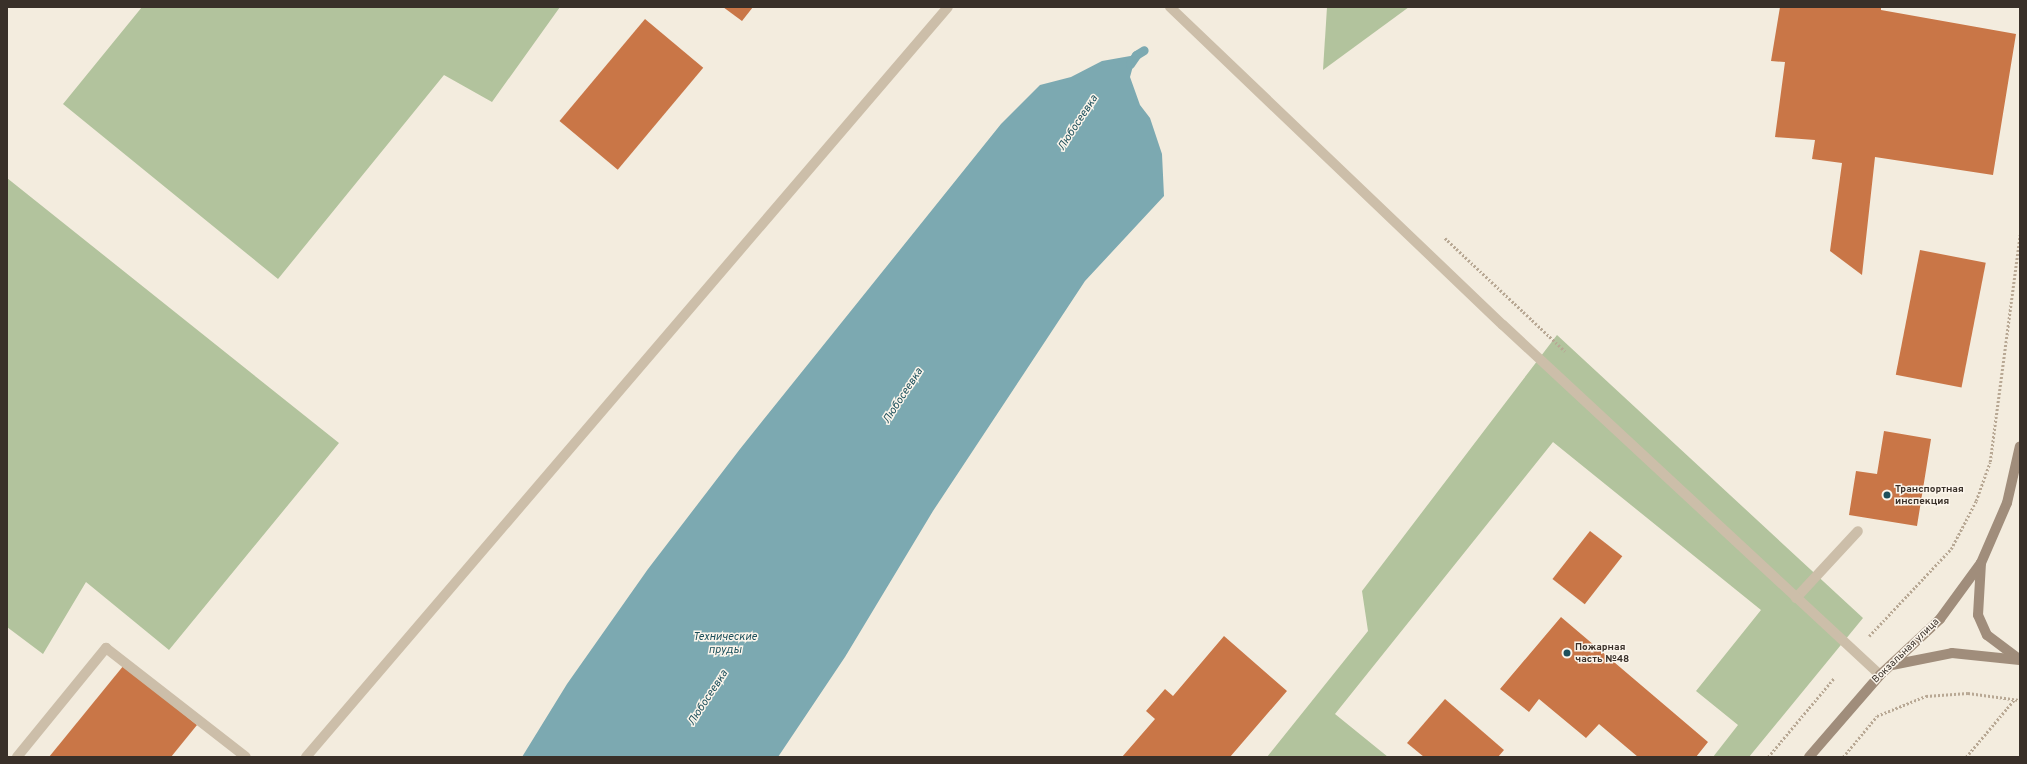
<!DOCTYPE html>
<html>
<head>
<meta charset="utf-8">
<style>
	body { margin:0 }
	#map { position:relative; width:2027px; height:764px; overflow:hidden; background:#f3ecde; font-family:Overpass,sans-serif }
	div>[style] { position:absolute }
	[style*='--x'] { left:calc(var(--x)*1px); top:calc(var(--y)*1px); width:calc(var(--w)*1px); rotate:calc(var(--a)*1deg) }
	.green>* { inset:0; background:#b2c39d }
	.water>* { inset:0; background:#7ca9b1 }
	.stream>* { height:9px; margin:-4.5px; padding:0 4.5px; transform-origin:4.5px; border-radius:4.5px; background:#7ca9b1 }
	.building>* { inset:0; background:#c97647; transform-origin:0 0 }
	.path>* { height:2.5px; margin-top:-1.25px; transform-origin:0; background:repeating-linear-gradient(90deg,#b8a894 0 2px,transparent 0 4px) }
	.lane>* { height:10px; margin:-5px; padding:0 5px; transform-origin:5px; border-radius:5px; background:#ccbea9 }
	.street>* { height:10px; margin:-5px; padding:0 5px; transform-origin:5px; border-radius:5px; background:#ccbea9 }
	.secondary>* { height:10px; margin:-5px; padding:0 5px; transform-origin:5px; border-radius:5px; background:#a08d7b }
	.dots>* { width:11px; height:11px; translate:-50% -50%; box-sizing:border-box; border:2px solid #fbf5eb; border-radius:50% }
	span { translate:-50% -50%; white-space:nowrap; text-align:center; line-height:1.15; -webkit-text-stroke:3px #fbf5eb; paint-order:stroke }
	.poi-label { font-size:10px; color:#393029; font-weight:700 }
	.left { translate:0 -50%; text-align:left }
	.street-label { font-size:10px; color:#393029 }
	.water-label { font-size:11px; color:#1d505c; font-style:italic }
	.frame { position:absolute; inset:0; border:8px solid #393029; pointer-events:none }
</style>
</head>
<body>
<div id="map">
	<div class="green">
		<div style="clip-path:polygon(142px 7px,560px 7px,492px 102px,444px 75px,278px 279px,63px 104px)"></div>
		<div style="clip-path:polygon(1327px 7px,1409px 7px,1323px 70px)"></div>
		<div style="clip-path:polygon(7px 178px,339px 443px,169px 650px,86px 582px,43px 654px,7px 627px)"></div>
		<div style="clip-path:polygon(1557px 335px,1863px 618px,1749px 757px,1713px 757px,1738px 725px,1696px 691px,1761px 610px,1553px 442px,1335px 714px,1388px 757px,1267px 757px,1368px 631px,1362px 591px)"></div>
	</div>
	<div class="water">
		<div style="clip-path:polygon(1136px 55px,1130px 77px,1140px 105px,1150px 118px,1162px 154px,1164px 196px,1085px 281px,933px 511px,845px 657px,778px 757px,522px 757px,567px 684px,648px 569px,740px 449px,1001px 124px,1040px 85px,1071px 77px,1102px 61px)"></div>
	</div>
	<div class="stream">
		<div style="--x:1130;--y:64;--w:11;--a:-56"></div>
		<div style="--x:1136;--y:55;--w:9;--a:-32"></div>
	</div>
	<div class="building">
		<div style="clip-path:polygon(723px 7px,753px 7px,742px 21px)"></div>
		<div style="clip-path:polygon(1780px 7px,1881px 7px,1881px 10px,2016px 34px,1993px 175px,1875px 157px,1862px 275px,1830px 251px,1842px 163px,1812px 159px,1815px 140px,1775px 137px,1785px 62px,1771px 61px)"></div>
		<div style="left:645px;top:19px;width:76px;height:133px;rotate:40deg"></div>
		<div style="left:1920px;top:250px;width:67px;height:127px;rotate:11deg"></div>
		<div style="clip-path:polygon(1884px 431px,1931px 439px,1917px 526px,1849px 515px,1856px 471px,1877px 474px)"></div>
		<div style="left:1590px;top:531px;width:41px;height:61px;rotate:38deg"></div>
		<div style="clip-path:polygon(1561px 617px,1708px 742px,1696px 757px,1638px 757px,1599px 724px,1586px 738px,1539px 699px,1529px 712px,1500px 689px)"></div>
		<div style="clip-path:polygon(1224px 636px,1287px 691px,1230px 757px,1122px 757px,1155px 719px,1146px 711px,1165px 689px,1173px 696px)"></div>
		<div style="clip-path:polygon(124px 665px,197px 725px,171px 757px,49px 757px)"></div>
		<div style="clip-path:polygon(1445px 699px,1504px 750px,1498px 757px,1424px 757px,1407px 743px)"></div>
	</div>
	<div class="path">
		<div style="--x:1445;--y:238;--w:165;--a:43.3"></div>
		<div style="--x:1869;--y:636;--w:120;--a:-46.7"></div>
		<div style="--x:1951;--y:549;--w:54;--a:-62.5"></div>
		<div style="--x:1976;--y:501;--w:41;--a:-70.3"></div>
		<div style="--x:1990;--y:462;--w:229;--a:-82.5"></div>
		<div style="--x:1768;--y:757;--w:103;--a:-50.1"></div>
		<div style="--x:1843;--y:757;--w:53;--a:-50.3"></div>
		<div style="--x:1877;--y:716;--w:53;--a:-22.2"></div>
		<div style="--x:1926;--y:696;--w:42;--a:-4.1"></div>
		<div style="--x:1968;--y:693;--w:52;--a:7.7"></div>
		<div style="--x:1966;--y:757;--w:75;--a:-49.9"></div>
	</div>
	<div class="lane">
		<div style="--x:1796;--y:598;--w:91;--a:-47.2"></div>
		<div style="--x:17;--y:757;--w:141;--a:-50.8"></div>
		<div style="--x:106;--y:648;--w:177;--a:37.9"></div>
		<div style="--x:306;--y:757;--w:987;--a:-49.44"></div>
	</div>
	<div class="street">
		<div style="--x:1170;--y:7;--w:460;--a:43.7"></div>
		<div style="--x:1503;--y:325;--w:514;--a:42.87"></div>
	</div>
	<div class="secondary">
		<div style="--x:1981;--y:563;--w:52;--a:93.3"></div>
		<div style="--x:1978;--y:615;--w:22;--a:66"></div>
		<div style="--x:1987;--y:635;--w:40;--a:37"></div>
		<div style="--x:1892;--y:665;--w:61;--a:-11.3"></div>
		<div style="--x:1952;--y:653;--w:68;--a:5.9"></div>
		<div style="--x:1809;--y:757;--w:108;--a:-49.1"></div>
		<div style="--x:1880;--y:675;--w:82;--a:-43"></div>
		<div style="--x:1940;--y:619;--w:69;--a:-53.8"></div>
		<div style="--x:1981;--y:563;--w:65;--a:-66.6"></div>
		<div style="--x:2007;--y:503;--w:58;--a:-77.2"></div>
	</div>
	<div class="dots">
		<div style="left:1887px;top:495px;background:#1d505c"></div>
		<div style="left:1567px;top:653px;background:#1d505c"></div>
	</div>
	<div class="poi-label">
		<span class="left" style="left:1895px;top:495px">Транспортная<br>инспекция</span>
		<span class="left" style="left:1575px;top:653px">Пожарная<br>часть №48</span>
	</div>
	<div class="street-label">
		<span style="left:1906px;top:651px;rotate:-44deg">Вокзальная улица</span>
	</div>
	<div class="water-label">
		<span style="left:1078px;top:123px;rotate:-57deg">Любосеевка</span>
		<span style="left:903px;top:396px;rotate:-57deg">Любосеевка</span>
		<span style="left:725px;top:644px">Технические<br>пруды</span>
		<span style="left:708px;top:698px;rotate:-57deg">Любосеевка</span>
	</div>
	<div class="frame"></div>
</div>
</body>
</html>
